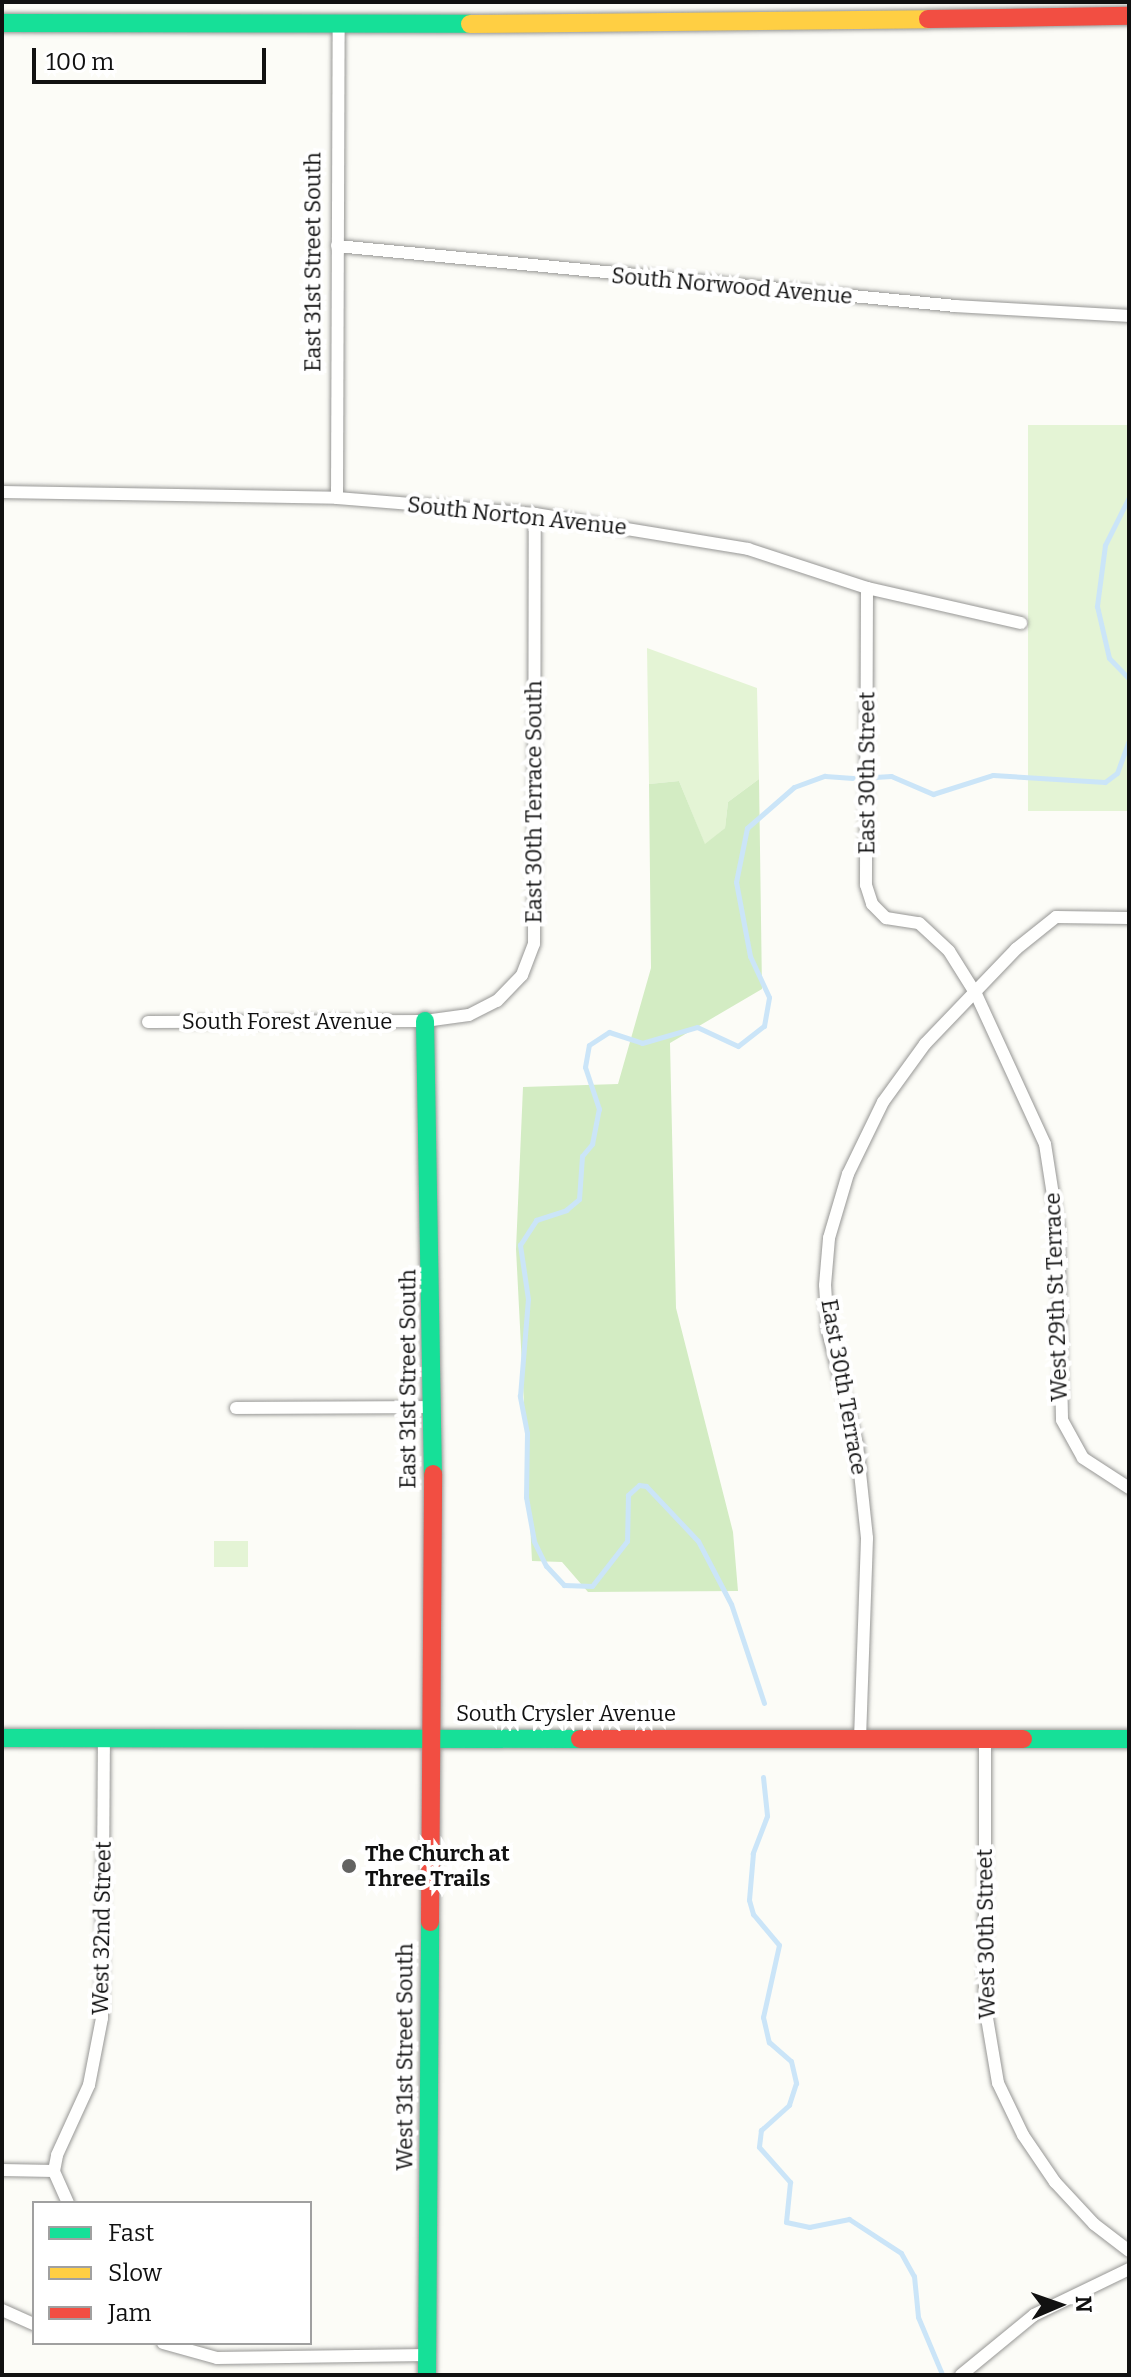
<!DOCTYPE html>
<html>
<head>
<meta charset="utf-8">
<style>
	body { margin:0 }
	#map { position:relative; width:1131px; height:2377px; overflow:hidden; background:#fcfcf7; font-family:Bitter,serif }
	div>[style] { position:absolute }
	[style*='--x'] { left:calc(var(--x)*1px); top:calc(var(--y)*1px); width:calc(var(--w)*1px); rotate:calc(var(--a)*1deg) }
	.green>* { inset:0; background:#e4f4d5; transform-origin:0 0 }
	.forest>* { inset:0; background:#d3ecc3 }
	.stream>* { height:5px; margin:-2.5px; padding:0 2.5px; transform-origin:2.5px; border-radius:2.5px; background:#cbe5f8 }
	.roads { filter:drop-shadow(0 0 2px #979795) drop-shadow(0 0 2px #979795) }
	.street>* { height:12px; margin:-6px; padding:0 6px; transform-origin:6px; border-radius:6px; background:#fffffe }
	.fast>* { height:18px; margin:-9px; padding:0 9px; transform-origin:9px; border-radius:9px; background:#16e098 }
	.slow>* { height:18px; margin:-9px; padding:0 9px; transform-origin:9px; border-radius:9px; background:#ffcf43 }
	.jam>* { height:18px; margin:-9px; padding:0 9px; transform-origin:9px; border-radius:9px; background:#f24e42 }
	.dots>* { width:22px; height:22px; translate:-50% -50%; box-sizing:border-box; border:4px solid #fff; border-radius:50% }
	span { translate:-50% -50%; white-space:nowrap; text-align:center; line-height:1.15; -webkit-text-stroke:8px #fff; paint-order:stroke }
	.street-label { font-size:22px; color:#111 }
	.poi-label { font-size:22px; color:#111; font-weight:700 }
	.left { translate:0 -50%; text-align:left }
	.frame { position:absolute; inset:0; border:4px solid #111; pointer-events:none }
	.legend { position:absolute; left:32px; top:2201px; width:280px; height:144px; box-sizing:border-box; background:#fff; border:2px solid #a0a0a0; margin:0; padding:10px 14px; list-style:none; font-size:24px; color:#111 }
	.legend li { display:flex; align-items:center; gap:16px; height:40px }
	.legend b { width:40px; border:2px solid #a0a0a0 }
	.north { position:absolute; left:1019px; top:2265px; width:80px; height:80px; -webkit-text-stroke:6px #fff; paint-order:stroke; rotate:88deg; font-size:22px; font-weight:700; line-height:32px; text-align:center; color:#111 }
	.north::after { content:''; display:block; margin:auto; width:28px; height:36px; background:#111; clip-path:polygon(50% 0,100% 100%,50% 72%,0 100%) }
	.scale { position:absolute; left:32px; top:48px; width:234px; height:36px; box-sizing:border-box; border:4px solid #111; border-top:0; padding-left:10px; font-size:24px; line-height:28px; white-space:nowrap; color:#111; -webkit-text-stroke:6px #fff; paint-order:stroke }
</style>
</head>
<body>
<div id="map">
	<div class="green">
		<div style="left:1129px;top:425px;width:386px;height:101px;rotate:90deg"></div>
		<div style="clip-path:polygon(647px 648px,757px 688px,759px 779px,728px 802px,725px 828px,705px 845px,679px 781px,649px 784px)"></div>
		<div style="left:214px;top:1541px;width:34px;height:26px"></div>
	</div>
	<div class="forest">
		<div style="clip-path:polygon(759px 779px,762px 989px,670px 1043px,676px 1308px,733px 1532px,738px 1591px,588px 1592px,562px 1562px,532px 1561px,516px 1249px,523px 1087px,618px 1084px,651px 968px,649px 784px,679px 781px,705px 844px,725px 828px,728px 802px)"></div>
	</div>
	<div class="stream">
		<div style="--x:1129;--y:497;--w:54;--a:116.6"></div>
		<div style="--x:1105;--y:545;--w:62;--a:97.5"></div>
		<div style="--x:1097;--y:606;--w:53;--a:77"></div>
		<div style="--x:1109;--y:658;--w:29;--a:46"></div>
		<div style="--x:875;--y:777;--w:16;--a:-4"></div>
		<div style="--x:891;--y:776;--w:46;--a:23.2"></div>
		<div style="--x:933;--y:794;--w:63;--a:-17.6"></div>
		<div style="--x:993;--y:775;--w:112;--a:3.6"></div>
		<div style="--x:1105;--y:782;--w:15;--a:-37"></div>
		<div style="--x:1117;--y:773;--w:35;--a:-70"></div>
		<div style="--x:764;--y:1703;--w:104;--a:-108.4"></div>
		<div style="--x:731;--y:1604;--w:71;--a:-117.6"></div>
		<div style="--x:698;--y:1541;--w:76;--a:-133.4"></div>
		<div style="--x:646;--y:1486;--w:7;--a:-172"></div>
		<div style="--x:639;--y:1485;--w:15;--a:138"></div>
		<div style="--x:628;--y:1495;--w:46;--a:91.2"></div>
		<div style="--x:627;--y:1541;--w:57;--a:127.9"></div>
		<div style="--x:592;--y:1586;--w:28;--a:-178"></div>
		<div style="--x:564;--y:1585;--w:26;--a:-133"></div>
		<div style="--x:546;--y:1566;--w:28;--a:-116"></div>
		<div style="--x:534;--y:1541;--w:45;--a:-100.3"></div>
		<div style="--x:526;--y:1497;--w:64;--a:-89.1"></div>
		<div style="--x:527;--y:1433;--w:38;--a:-101"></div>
		<div style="--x:520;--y:1396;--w:97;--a:-85.3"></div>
		<div style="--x:528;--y:1299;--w:55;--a:-98.4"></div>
		<div style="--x:520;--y:1245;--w:30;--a:-57"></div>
		<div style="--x:536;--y:1220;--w:32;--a:-18"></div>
		<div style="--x:566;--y:1210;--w:17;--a:-40"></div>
		<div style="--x:579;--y:1199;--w:43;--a:-86"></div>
		<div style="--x:582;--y:1156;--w:16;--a:-50"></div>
		<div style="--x:592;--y:1144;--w:36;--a:-79"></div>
		<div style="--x:599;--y:1109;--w:44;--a:-108.4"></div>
		<div style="--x:585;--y:1067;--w:22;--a:-80"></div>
		<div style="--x:589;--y:1045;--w:24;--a:-33"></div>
		<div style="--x:609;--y:1032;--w:35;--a:18"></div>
		<div style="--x:642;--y:1043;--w:57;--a:-16.2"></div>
		<div style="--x:697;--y:1027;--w:45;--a:24.9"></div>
		<div style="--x:738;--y:1046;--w:33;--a:-38"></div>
		<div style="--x:764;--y:1026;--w:29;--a:-80"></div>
		<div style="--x:769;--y:997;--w:45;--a:-114.9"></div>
		<div style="--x:750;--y:956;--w:75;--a:-100.7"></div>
		<div style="--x:736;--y:882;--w:55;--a:-78.5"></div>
		<div style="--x:747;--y:828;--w:62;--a:-41.1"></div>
		<div style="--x:794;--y:787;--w:33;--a:-20"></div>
		<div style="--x:825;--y:776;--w:28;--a:4"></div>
		<div style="--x:763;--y:1777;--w:39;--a:84"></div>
		<div style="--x:767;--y:1816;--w:40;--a:111"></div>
		<div style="--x:753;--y:1853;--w:47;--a:94.9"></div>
		<div style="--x:749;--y:1900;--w:15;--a:74"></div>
		<div style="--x:753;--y:1914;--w:40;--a:50"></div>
		<div style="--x:779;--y:1945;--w:74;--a:102.5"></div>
		<div style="--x:763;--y:2017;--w:26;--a:77"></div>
		<div style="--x:769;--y:2042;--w:29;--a:41"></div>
		<div style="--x:791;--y:2061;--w:23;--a:77"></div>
		<div style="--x:796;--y:2083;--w:23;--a:108"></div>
		<div style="--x:789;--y:2105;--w:38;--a:138"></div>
		<div style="--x:761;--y:2130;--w:17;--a:97"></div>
		<div style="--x:759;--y:2147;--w:47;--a:48.5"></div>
		<div style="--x:790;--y:2182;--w:40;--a:95.7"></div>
		<div style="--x:786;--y:2222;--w:24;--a:12"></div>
		<div style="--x:809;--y:2227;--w:41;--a:-11.3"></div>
		<div style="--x:849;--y:2219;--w:62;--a:33.2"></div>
		<div style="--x:901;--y:2253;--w:26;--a:61"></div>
		<div style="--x:914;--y:2276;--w:41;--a:84.4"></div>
		<div style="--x:918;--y:2317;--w:62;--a:67.2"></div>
	</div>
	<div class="roads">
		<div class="street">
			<div style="--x:337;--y:246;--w:622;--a:5.54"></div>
			<div style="--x:956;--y:306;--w:173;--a:3.3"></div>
			<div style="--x:2;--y:492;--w:335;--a:1"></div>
			<div style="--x:337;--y:498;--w:199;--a:4.6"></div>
			<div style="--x:535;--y:514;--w:216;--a:9.3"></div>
			<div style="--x:748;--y:549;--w:125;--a:18.1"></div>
			<div style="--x:867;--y:588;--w:158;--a:12.8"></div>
			<div style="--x:337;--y:498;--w:472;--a:-89.8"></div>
			<div style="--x:867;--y:588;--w:297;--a:90.2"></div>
			<div style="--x:866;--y:885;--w:20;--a:72"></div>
			<div style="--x:872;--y:904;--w:20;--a:45"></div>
			<div style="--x:886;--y:918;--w:33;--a:9"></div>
			<div style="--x:919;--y:923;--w:41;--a:43"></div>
			<div style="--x:949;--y:951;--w:51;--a:57.9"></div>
			<div style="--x:976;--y:994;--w:165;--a:65.3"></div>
			<div style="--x:1045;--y:1144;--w:84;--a:81.1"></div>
			<div style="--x:1058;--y:1227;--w:193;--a:88.8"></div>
			<div style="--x:1062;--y:1420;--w:43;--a:61.1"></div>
			<div style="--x:1083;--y:1458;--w:55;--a:33.1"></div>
			<div style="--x:148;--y:1022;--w:277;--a:-0.2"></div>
			<div style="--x:425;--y:1021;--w:44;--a:-7.8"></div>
			<div style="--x:469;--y:1015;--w:31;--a:-27"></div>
			<div style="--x:497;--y:1001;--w:36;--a:-46"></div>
			<div style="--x:522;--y:975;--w:33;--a:-69"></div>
			<div style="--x:534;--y:944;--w:430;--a:-89.9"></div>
			<div style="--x:236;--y:1408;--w:197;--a:-0.3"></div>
			<div style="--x:860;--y:1739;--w:201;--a:-88"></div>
			<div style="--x:867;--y:1538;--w:94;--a:-96.1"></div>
			<div style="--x:857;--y:1445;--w:118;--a:-104.3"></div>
			<div style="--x:828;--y:1331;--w:46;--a:-93.7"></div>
			<div style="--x:825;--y:1285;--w:47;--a:-85.1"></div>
			<div style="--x:829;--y:1238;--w:67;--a:-73.5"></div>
			<div style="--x:848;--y:1174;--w:80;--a:-64.1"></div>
			<div style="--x:883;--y:1102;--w:72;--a:-54.1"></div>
			<div style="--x:925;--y:1044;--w:132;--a:-46.2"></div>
			<div style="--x:1016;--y:949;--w:51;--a:-38.7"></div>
			<div style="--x:1056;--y:917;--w:73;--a:0.8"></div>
			<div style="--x:985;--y:1739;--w:267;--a:90"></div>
			<div style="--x:985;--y:2006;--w:78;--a:80.4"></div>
			<div style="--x:998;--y:2083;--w:58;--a:64.3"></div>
			<div style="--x:1023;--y:2135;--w:57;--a:55.8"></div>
			<div style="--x:1055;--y:2182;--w:57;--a:47.1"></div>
			<div style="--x:1094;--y:2224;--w:44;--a:37.6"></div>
			<div style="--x:2;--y:2170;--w:52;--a:1.1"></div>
			<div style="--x:68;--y:2203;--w:35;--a:-114"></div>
			<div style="--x:54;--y:2171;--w:16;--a:-79"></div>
			<div style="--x:57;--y:2155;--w:77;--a:-65.4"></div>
			<div style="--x:89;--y:2085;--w:68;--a:-79"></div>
			<div style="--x:102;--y:2018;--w:280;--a:-89.6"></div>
			<div style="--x:2;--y:2310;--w:35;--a:24"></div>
			<div style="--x:163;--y:2343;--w:56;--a:15.5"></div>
			<div style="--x:217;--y:2358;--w:210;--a:-0.8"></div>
			<div style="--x:961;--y:2375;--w:94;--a:-39.4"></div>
			<div style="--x:1034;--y:2315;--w:106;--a:-25.8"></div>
		</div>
		<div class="fast">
			<div style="--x:2;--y:23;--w:468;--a:0.1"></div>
			<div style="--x:425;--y:1021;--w:453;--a:89"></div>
			<div style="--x:2;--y:1738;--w:578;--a:0.1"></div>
			<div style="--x:1023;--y:1739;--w:106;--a:0"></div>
			<div style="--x:427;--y:2375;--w:453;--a:-89.6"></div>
		</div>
		<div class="slow">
			<div style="--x:470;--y:24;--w:458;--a:-0.6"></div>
		</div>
		<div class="jam">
			<div style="--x:928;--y:19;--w:201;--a:-0.9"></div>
			<div style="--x:580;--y:1739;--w:443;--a:0"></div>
			<div style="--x:430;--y:1922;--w:448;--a:-89.6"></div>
		</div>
	</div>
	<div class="dots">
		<div style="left:349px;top:1866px;background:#636362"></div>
	</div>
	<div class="street-label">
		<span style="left:313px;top:262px;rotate:-90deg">East 31st Street South</span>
		<span style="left:732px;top:286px;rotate:5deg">South Norwood Avenue</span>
		<span style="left:517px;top:516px;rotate:6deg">South Norton Avenue</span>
		<span style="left:867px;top:773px;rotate:-90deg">East 30th Street</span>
		<span style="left:534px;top:802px;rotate:-90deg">East 30th Terrace South</span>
		<span style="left:287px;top:1022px">South Forest Avenue</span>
		<span style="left:1056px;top:1297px;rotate:-92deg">West 29th St Terrace</span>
		<span style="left:408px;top:1379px;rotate:-90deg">East 31st Street South</span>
		<span style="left:844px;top:1387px;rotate:80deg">East 30th Terrace</span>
		<span style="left:566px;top:1714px">South Crysler Avenue</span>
		<span style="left:102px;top:1928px;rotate:-89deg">West 32nd Street</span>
		<span style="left:986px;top:1934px;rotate:-91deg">West 30th Street</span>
		<span style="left:405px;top:2057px;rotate:-90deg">West 31st Street South</span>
	</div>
	<div class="poi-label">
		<span class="left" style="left:365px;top:1866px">The Church at<br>Three Trails</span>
	</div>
	<div class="frame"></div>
	<ul class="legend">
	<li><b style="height:10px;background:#16e098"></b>Fast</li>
	<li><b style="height:10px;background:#ffcf43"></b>Slow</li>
	<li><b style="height:10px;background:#f24e42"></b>Jam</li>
	</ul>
	<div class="north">N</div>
	<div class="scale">100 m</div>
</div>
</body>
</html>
